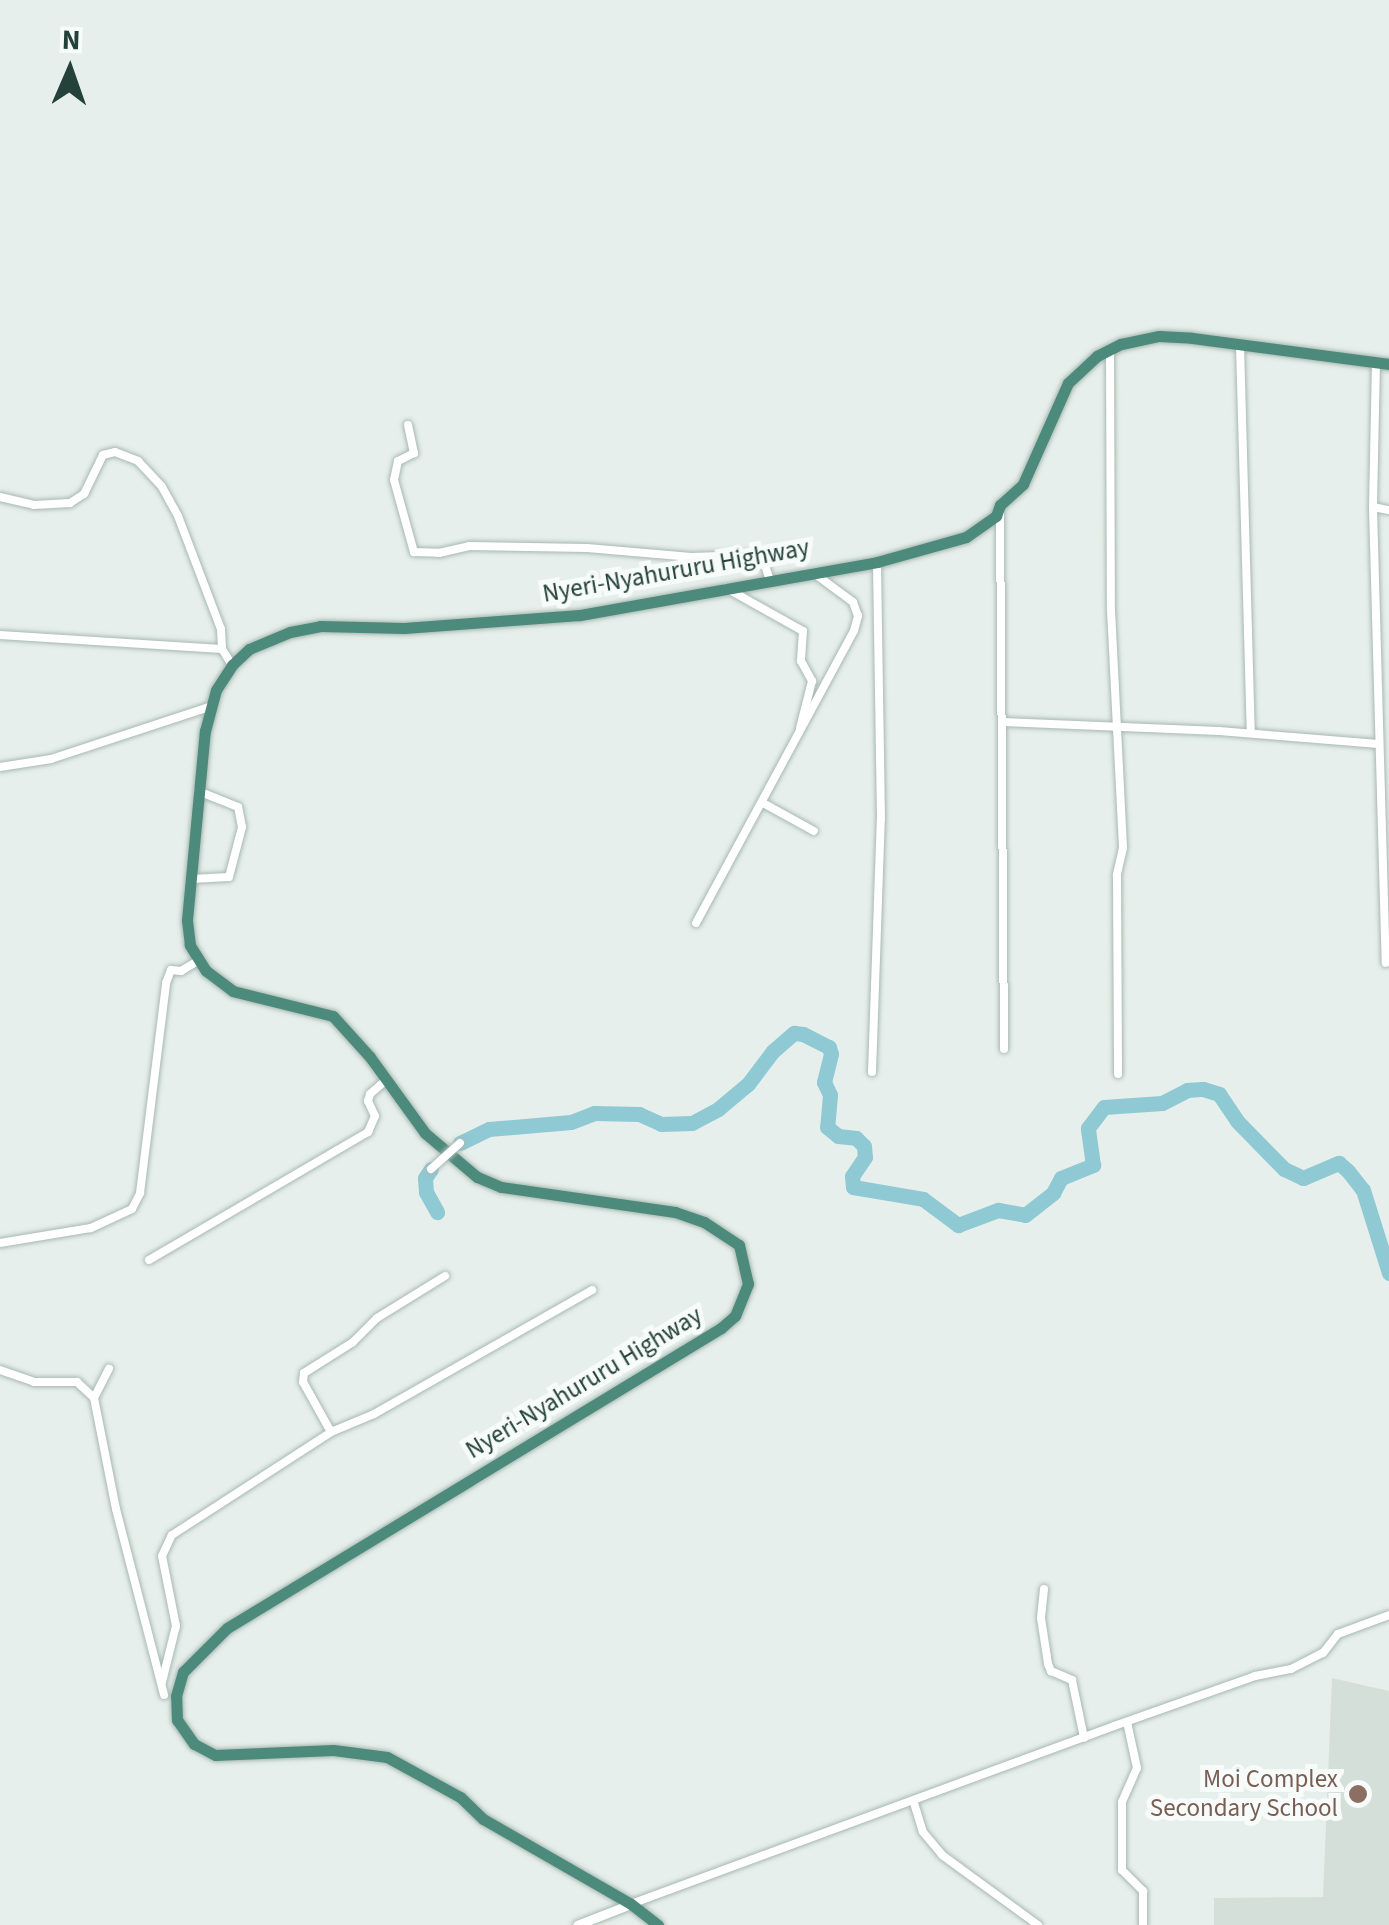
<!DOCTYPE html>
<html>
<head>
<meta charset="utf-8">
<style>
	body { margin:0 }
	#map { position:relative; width:1389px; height:1925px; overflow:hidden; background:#e6efeb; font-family:"Source Sans 3",sans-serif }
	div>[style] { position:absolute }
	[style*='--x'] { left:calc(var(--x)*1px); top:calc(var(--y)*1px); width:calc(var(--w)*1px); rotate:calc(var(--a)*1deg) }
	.built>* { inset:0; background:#d4dfda }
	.river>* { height:15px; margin:-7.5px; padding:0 7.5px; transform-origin:7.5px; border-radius:7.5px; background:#8ec9d4 }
	.roads { filter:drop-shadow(0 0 2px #a8b8b2) drop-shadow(0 0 2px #a8b8b2) }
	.minor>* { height:8px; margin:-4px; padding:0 4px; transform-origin:4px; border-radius:4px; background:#fff }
	.tertiary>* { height:9px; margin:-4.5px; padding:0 4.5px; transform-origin:4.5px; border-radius:4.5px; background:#fff }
	.trunk>* { height:11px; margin:-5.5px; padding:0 5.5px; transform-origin:5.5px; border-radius:5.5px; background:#4c8a7c }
	.bridges { filter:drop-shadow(0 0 2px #a8b8b2) drop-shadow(0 0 2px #a8b8b2) }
	.minor-bridge>* { height:8px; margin:-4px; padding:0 4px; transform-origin:4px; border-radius:4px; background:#fff }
	.dots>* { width:28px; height:28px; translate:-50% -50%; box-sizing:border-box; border:5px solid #f7fbf9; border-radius:50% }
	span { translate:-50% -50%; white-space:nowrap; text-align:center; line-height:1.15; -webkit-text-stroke:10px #f7fbf9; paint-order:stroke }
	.street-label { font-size:25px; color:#24423a }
	.education-label { font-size:25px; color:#785e54 }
	.right { translate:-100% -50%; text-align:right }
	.north { position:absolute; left:20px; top:20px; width:100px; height:100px; -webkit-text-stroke:8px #f7fbf9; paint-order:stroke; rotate:2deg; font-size:28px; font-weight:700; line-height:40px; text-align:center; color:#24423a }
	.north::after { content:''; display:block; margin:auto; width:35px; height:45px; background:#24423a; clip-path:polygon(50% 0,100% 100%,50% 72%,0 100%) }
</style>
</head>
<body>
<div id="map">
	<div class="built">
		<div style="clip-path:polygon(1332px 1678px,1389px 1691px,1389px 1925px,1214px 1925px,1214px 1898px,1323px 1897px)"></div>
	</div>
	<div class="river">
		<div style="--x:460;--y:1143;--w:32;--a:-26"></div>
		<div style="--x:489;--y:1129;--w:82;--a:-4.9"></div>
		<div style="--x:571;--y:1122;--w:25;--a:-21"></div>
		<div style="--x:594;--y:1113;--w:45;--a:1.3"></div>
		<div style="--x:639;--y:1114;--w:24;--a:24"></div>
		<div style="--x:661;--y:1124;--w:31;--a:-2"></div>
		<div style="--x:692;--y:1123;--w:30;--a:-28"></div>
		<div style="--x:718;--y:1109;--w:39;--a:-40"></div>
		<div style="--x:748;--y:1084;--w:41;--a:-52.9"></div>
		<div style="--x:773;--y:1051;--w:28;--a:-41"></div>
		<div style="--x:794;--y:1033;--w:9;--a:6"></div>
		<div style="--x:803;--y:1034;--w:29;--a:27"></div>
		<div style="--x:829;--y:1047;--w:7;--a:74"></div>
		<div style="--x:831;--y:1054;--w:29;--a:104"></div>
		<div style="--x:824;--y:1082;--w:14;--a:65"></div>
		<div style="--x:830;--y:1095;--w:32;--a:95"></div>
		<div style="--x:827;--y:1127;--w:14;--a:39"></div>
		<div style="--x:838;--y:1136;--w:18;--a:6"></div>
		<div style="--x:856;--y:1138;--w:11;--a:45"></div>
		<div style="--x:864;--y:1146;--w:11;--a:85"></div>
		<div style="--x:865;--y:1157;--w:23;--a:124"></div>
		<div style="--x:852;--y:1176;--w:11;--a:85"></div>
		<div style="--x:853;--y:1187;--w:71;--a:9.7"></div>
		<div style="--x:923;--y:1199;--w:44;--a:36.6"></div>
		<div style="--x:958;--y:1225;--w:43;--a:-20.6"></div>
		<div style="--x:998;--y:1210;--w:27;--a:10"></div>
		<div style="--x:1025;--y:1215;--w:36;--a:-38"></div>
		<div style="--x:1053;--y:1193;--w:17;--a:-62"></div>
		<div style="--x:1061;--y:1178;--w:35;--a:-22"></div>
		<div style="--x:1093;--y:1165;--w:37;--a:-98"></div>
		<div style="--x:1088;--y:1128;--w:26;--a:-53"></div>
		<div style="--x:1104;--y:1107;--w:58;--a:-3.9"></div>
		<div style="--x:1162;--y:1103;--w:28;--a:-27"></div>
		<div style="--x:1187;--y:1090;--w:16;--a:-4"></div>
		<div style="--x:1203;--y:1089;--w:17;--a:17"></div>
		<div style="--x:1219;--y:1094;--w:32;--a:56"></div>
		<div style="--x:1237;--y:1121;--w:67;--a:45.6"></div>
		<div style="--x:1284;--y:1169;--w:21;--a:25"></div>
		<div style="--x:1303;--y:1178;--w:39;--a:-23"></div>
		<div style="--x:1339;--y:1163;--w:12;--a:42"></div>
		<div style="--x:1348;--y:1171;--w:24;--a:52"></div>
		<div style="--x:1363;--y:1190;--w:87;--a:72.6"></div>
		<div style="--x:431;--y:1169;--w:11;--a:124"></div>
		<div style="--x:425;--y:1178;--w:14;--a:86"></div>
		<div style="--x:426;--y:1192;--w:23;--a:61"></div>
	</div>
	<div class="roads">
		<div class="minor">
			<div style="--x:1240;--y:346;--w:387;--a:88.4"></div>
			<div style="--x:1110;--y:349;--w:261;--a:89.8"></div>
			<div style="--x:1111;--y:610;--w:238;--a:87.1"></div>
			<div style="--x:1123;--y:848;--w:28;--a:103"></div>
			<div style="--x:1117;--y:875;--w:199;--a:89.7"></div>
			<div style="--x:1376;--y:362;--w:146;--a:91.2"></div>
			<div style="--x:1373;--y:508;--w:455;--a:88.4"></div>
			<div style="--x:408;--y:425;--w:29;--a:78"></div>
			<div style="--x:414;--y:453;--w:18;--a:153"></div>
			<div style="--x:398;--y:461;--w:19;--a:102"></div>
			<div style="--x:394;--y:480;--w:75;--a:74.5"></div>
			<div style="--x:414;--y:552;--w:25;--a:2"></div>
			<div style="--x:439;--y:553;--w:31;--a:-13"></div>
			<div style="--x:469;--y:546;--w:118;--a:1"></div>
			<div style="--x:587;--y:548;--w:105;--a:4.9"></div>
			<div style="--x:692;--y:557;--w:56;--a:-2"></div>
			<div style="--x:748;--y:555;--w:16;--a:15"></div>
			<div style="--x:763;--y:559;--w:22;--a:72"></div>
			<div style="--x:0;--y:497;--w:35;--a:13"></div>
			<div style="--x:34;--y:505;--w:36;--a:-3"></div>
			<div style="--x:70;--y:503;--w:17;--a:-33"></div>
			<div style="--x:84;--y:494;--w:43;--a:-64"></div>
			<div style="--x:103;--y:455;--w:12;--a:-14"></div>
			<div style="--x:115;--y:452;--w:25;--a:21"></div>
			<div style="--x:138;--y:461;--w:35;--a:47"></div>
			<div style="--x:162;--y:487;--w:33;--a:61"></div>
			<div style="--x:178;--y:516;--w:121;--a:69.2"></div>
			<div style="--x:221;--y:629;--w:20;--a:87"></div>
			<div style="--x:222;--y:649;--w:19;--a:58"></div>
			<div style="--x:1373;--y:507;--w:16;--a:11"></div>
			<div style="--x:1000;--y:514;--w:535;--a:89.57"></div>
			<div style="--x:726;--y:588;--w:88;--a:29.2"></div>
			<div style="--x:803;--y:631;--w:30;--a:94"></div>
			<div style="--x:801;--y:661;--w:23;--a:61"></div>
			<div style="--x:812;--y:681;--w:49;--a:104.3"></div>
			<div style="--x:0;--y:635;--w:222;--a:3.6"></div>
			<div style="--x:1003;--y:722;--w:216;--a:2.4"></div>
			<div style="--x:1219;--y:731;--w:160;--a:4.7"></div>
			<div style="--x:0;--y:767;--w:52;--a:-8.9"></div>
			<div style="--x:51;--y:759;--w:166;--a:-18.2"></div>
			<div style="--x:763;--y:803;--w:58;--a:28.8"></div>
			<div style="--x:191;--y:879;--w:38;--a:-3"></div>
			<div style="--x:229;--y:877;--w:52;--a:-75.4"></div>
			<div style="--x:242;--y:827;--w:20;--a:-101"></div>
			<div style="--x:238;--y:807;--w:43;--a:-158.2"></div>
			<div style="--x:696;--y:923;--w:332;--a:-61.6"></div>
			<div style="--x:854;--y:631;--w:16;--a:-75"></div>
			<div style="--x:858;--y:616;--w:15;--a:-110"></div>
			<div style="--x:853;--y:602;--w:47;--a:-143.6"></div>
			<div style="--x:872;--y:1072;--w:253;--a:-88"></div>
			<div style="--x:881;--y:819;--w:257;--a:-90.9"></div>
			<div style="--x:0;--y:1243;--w:92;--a:-9.4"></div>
			<div style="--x:91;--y:1228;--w:45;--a:-24.9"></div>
			<div style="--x:132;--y:1209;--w:18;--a:-63"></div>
			<div style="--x:140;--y:1193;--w:212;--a:-82.9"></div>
			<div style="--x:166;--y:983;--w:14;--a:-69"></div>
			<div style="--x:171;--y:970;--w:10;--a:6"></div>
			<div style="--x:181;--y:971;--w:21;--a:-31"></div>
			<div style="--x:149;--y:1260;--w:254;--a:-30.3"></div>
			<div style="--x:368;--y:1132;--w:17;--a:-66"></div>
			<div style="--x:375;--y:1116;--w:17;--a:-115"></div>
			<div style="--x:368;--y:1101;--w:7;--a:-74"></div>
			<div style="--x:370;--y:1094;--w:21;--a:-41"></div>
			<div style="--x:0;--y:1370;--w:36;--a:19"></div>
			<div style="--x:34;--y:1382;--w:43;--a:0"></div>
			<div style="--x:77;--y:1382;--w:23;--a:43"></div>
			<div style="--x:94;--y:1398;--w:113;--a:78.8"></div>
			<div style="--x:116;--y:1509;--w:192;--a:75.5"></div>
			<div style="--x:94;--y:1398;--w:33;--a:-63"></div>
			<div style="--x:331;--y:1432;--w:57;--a:-119.2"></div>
			<div style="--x:303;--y:1382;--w:9;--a:-84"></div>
			<div style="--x:304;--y:1373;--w:58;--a:-32.3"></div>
			<div style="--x:353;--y:1342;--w:34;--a:-45"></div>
			<div style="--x:377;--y:1318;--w:80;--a:-31.7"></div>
			<div style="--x:1044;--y:1589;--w:29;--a:96"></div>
			<div style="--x:1041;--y:1618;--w:47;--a:81.3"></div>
			<div style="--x:1048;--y:1664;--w:8;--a:67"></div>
			<div style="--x:1051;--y:1671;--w:23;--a:23"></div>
			<div style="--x:1072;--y:1680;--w:59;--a:78.3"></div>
			<div style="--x:162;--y:1682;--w:58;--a:-76"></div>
			<div style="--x:176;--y:1626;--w:71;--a:-101.3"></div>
			<div style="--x:162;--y:1556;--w:23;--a:-65"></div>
			<div style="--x:172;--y:1535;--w:189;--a:-32.9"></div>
			<div style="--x:331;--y:1432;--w:47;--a:-22.7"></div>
			<div style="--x:374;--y:1414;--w:251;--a:-29.6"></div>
			<div style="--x:1127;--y:1722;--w:47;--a:77.7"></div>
			<div style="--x:1137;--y:1768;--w:37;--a:114"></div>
			<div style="--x:1122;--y:1802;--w:68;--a:90"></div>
			<div style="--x:1122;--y:1870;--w:30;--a:45"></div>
			<div style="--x:1143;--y:1891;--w:34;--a:90"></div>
			<div style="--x:914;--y:1803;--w:30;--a:73"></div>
			<div style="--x:923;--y:1832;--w:30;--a:50"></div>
			<div style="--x:942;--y:1855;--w:119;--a:36.1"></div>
			<div style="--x:631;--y:1904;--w:515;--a:-20.23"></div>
			<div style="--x:1114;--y:1726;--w:150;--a:-19.5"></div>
			<div style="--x:1255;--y:1676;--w:37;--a:-11"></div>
			<div style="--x:1291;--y:1669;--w:36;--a:-27"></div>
			<div style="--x:1323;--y:1653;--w:24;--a:-52"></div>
			<div style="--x:1338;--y:1634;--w:54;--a:-20.4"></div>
		</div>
		<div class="tertiary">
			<div style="--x:577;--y:1925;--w:58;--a:-21.3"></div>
		</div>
		<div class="trunk">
			<div style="--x:658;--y:1925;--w:34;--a:-142"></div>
			<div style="--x:631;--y:1904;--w:171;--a:-150.1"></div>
			<div style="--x:483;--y:1819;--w:32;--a:-136"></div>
			<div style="--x:460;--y:1797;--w:83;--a:-151.3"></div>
			<div style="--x:387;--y:1757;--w:54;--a:-172.6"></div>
			<div style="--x:333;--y:1750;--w:118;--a:177.6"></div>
			<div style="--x:215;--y:1755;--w:24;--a:-152"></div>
			<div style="--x:194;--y:1744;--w:29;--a:-125"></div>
			<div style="--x:177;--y:1720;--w:24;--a:-92"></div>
			<div style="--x:176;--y:1696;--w:25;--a:-74"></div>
			<div style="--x:183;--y:1672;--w:62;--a:-45"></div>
			<div style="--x:227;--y:1628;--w:578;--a:-31.27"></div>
			<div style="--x:721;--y:1328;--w:18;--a:-41"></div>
			<div style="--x:735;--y:1316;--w:35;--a:-68"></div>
			<div style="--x:748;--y:1284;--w:40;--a:-103"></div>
			<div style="--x:739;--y:1245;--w:42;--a:-146.7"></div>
			<div style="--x:704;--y:1222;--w:31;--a:-161"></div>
			<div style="--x:675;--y:1212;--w:176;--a:-171.8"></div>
			<div style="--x:501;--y:1187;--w:26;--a:-157"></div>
			<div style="--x:477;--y:1177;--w:68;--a:-139.8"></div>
			<div style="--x:425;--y:1133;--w:94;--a:-125.9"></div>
			<div style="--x:370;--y:1057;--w:55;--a:-132.1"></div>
			<div style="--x:333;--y:1016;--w:103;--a:-166"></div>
			<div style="--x:233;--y:991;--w:34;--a:-143"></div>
			<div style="--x:206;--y:971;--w:31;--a:-122"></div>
			<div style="--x:190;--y:945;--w:25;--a:-97"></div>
			<div style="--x:187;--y:920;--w:190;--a:-84.6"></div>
			<div style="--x:205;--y:731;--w:42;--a:-75"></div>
			<div style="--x:216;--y:690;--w:30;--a:-57"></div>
			<div style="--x:232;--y:665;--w:23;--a:-43"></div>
			<div style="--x:249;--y:649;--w:44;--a:-22.5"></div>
			<div style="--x:290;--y:632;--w:31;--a:-11"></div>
			<div style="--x:320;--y:626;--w:84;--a:1.4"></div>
			<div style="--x:404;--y:628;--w:176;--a:-4.2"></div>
			<div style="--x:580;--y:615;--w:302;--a:-10.1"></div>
			<div style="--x:877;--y:562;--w:92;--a:-15.7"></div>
			<div style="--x:966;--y:537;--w:37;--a:-35"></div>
			<div style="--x:996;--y:516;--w:12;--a:-70"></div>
			<div style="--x:1000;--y:505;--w:31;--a:-42"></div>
			<div style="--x:1023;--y:484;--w:111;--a:-66"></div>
			<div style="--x:1068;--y:383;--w:40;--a:-43"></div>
			<div style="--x:1097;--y:356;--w:27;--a:-27"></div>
			<div style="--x:1121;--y:344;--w:39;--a:-12"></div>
			<div style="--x:1159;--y:336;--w:33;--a:3"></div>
			<div style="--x:1192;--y:338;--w:199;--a:7.5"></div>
		</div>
	</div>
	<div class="bridges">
		<div class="minor-bridge">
			<div style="--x:431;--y:1169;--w:39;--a:-42"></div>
		</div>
	</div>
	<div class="dots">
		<div style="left:1358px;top:1794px;background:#8d6e63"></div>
	</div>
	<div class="street-label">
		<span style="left:676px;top:571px;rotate:-10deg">Nyeri-Nyahururu Highway</span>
		<span style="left:584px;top:1383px;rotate:-31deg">Nyeri-Nyahururu Highway</span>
	</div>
	<div class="education-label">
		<span class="right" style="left:1338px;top:1794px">Moi Complex<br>Secondary School</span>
	</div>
	<div class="north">N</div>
</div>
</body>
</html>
